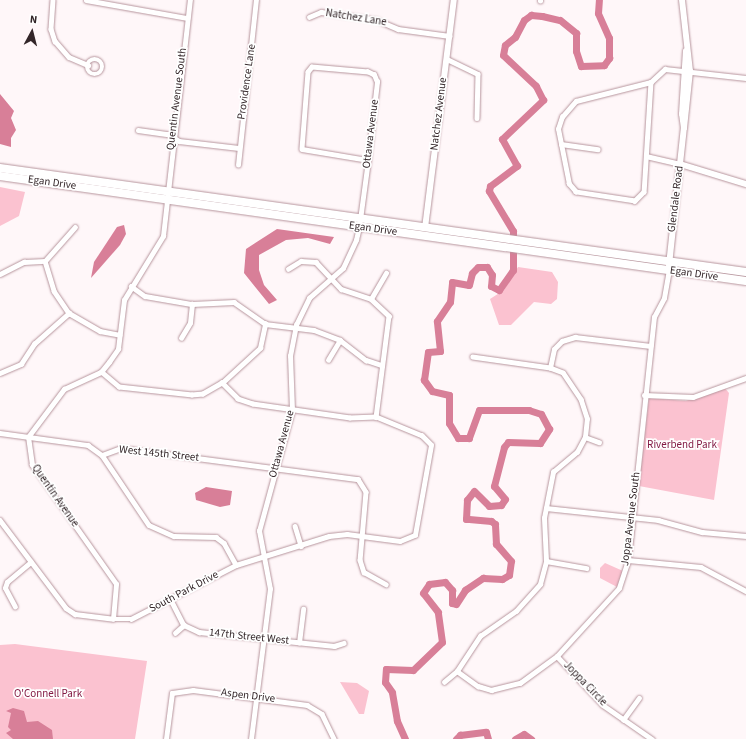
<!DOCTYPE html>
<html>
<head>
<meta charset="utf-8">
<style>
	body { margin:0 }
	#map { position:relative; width:746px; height:739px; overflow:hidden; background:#fff7f9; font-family:"Source Sans 3",sans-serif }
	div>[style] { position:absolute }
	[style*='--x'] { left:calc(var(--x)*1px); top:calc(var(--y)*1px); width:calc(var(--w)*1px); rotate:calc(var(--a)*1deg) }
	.green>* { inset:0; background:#fbc2d0 }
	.water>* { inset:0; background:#d87f98 }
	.river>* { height:7px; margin:-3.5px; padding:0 3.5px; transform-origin:3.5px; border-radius:3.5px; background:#d87f98 }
	.roads { filter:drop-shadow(0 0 1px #b7959d) drop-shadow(0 0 1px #b7959d) }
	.street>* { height:4.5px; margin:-2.25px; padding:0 2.25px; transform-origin:2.25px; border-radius:2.25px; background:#fff }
	.street>.ring { margin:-2.25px; padding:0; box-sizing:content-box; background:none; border:4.5px solid #fff; border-radius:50% }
	.secondary>* { height:6px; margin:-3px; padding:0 3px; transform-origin:3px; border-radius:3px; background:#fff }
	.highway>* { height:8px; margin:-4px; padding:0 4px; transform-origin:4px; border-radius:4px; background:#fff }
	span { translate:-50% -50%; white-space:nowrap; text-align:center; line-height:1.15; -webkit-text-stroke:3.5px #fff; paint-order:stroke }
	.street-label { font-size:11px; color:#332629 }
	.park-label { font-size:11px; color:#831a44 }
	.north { position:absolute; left:12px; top:12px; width:40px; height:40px; -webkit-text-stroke:3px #fff; paint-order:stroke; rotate:7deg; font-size:11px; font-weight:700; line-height:16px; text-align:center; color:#332629 }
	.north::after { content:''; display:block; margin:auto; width:14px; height:18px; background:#332629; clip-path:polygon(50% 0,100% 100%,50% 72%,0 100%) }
</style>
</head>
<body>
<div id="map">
	<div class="green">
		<div style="clip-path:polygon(0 187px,25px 192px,19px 216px,0 226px)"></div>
		<div style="clip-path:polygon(518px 267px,552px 272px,558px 282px,557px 299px,551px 304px,534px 302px,511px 325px,499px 325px,490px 299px,504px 290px)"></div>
		<div style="clip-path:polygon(724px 387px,729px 393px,714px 500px,639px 486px,649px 398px,686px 401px)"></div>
		<div style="clip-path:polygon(605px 563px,623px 571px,617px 587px,600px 578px,600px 568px)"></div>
		<div style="clip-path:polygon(15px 644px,147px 661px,135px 739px,0 739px,0 645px)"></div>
		<div style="clip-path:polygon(340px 682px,357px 683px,369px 691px,364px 714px,359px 714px)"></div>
	</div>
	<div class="water">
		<div style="clip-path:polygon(0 94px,14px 111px,11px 118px,16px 130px,11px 138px,11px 147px,0 144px)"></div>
		<div style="clip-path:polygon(124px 225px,126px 234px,120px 245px,91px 278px,94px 262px,117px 227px)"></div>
		<div style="clip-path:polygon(277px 229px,334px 237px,330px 244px,308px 238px,286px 240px,259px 255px,259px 270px,264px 285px,277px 300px,269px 304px,244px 273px,246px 249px)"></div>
		<div style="clip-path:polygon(206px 487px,232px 491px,230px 505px,220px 507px,196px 500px,195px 493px)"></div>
		<div style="clip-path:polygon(13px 708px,24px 711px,27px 722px,38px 721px,52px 730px,53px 739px,13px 739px,6px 733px,11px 730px,8px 727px,11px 713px,6px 711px)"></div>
	</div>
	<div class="river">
		<div style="--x:405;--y:739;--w:20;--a:-114"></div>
		<div style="--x:397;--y:721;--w:29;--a:-100"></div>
		<div style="--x:392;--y:692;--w:12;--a:-125"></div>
		<div style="--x:385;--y:682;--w:13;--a:-86"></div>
		<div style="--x:386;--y:669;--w:27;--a:2"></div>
		<div style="--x:413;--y:670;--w:40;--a:-44"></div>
		<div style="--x:442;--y:642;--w:30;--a:-98"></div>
		<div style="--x:438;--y:612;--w:24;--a:-128"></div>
		<div style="--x:423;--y:593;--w:11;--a:-56"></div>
		<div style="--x:429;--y:584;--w:16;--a:-7"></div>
		<div style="--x:445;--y:582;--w:11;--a:49"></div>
		<div style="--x:452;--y:590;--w:13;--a:90"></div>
		<div style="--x:452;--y:603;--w:4;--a:14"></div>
		<div style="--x:456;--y:604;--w:17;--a:-57"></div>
		<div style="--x:465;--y:590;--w:22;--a:-34"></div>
		<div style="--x:483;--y:578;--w:19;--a:3"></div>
		<div style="--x:502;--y:579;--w:8;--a:-30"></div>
		<div style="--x:509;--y:575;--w:14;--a:-82"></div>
		<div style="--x:511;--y:561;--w:23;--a:-131"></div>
		<div style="--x:496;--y:544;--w:20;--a:-93"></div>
		<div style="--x:495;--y:524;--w:5;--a:-143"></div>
		<div style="--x:491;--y:521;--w:25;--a:-175"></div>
		<div style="--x:466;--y:519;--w:19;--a:-87"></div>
		<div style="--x:467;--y:500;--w:11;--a:-52"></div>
		<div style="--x:474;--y:491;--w:21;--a:45"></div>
		<div style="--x:489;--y:506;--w:12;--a:-5"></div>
		<div style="--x:501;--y:505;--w:7;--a:-56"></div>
		<div style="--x:505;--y:499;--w:17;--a:-130"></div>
		<div style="--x:494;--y:486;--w:40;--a:-75.6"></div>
		<div style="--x:504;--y:447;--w:6;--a:-51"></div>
		<div style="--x:508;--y:442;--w:32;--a:2"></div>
		<div style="--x:540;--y:443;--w:17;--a:-57"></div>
		<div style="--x:549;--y:429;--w:17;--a:-118"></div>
		<div style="--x:541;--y:414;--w:13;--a:-162"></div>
		<div style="--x:529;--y:410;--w:50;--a:180"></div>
		<div style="--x:479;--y:410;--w:30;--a:110"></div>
		<div style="--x:469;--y:438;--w:11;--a:180"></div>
		<div style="--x:458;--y:438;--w:17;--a:-121"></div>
		<div style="--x:449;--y:423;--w:28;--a:-90"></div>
		<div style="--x:449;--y:395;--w:17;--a:-167"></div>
		<div style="--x:432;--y:391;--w:14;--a:-126"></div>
		<div style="--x:424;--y:380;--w:28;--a:-82"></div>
		<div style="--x:428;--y:352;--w:12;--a:-5"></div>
		<div style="--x:440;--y:351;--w:30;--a:-96"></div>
		<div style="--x:437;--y:321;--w:23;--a:-56"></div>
		<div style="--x:450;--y:302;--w:20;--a:-84"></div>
		<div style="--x:452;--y:282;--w:17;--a:10"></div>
		<div style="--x:469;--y:285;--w:12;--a:-76"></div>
		<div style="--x:472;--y:273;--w:8;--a:-45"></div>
		<div style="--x:478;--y:267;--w:9;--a:0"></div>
		<div style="--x:487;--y:267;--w:9;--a:58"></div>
		<div style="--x:492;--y:275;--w:11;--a:95"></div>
		<div style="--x:491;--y:286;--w:9;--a:27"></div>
		<div style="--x:499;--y:290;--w:24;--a:-55"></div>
		<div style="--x:513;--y:270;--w:39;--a:-90"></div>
		<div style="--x:513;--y:231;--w:47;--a:-121"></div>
		<div style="--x:489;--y:191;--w:5;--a:-79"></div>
		<div style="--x:490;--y:186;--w:34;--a:-37"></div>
		<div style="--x:517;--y:166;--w:31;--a:-119"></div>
		<div style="--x:502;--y:139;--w:57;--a:-43.6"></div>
		<div style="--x:543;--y:100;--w:16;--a:-117"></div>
		<div style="--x:536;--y:86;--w:45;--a:-136.8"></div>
		<div style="--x:503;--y:55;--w:10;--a:-79"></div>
		<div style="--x:505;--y:45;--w:13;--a:-39"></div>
		<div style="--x:515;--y:37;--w:19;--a:-62"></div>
		<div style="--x:524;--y:20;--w:9;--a:-36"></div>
		<div style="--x:531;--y:15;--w:11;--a:5"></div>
		<div style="--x:542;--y:16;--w:18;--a:13"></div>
		<div style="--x:560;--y:20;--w:21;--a:39"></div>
		<div style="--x:576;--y:33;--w:18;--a:90"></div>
		<div style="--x:576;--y:51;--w:16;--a:72"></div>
		<div style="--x:581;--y:66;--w:23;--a:-2"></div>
		<div style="--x:604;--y:65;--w:9;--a:-54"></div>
		<div style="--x:609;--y:58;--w:20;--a:-90"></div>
		<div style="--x:609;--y:38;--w:27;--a:-114"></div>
		<div style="--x:598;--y:13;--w:13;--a:-86"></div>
		<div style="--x:456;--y:739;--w:6;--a:-45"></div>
		<div style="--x:460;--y:735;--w:26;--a:-7"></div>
		<div style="--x:486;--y:732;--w:7;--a:74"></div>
		<div style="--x:515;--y:739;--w:10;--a:-29"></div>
		<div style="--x:524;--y:734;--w:9;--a:36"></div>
	</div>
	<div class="roads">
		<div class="street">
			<div style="--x:53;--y:0;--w:29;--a:94"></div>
			<div style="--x:51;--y:29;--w:13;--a:72"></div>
			<div style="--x:55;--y:41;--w:21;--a:49"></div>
			<div style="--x:69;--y:57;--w:21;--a:23"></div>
			<div style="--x:86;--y:0;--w:103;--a:10.1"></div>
			<div style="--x:540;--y:1;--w:1;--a:-90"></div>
			<div style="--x:309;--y:17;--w:13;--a:-23"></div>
			<div style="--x:321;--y:12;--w:57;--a:8.1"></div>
			<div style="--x:377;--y:20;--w:23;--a:23"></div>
			<div style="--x:398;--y:29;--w:52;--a:7.7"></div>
			<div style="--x:447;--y:59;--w:34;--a:26"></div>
			<div style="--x:478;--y:74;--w:44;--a:91.3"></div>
			<div class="ring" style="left:87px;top:59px;width:11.5px;height:11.5px"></div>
			<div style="--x:651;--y:82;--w:110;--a:93.6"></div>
			<div style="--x:644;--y:192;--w:13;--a:135"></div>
			<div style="--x:635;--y:201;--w:60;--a:-171.3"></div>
			<div style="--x:576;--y:192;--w:11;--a:-131"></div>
			<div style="--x:569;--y:184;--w:56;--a:-101.3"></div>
			<div style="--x:558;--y:129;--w:13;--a:-72"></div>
			<div style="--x:562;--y:117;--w:21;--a:-49"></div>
			<div style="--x:576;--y:101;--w:77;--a:-14.2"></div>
			<div style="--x:651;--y:82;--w:19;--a:-43"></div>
			<div style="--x:665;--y:69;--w:81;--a:6.3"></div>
			<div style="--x:138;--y:130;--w:30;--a:8"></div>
			<div style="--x:168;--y:134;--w:13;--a:32"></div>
			<div style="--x:179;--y:141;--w:60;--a:6.7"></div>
			<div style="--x:561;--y:144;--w:37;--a:8"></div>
			<div style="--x:646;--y:156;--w:35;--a:13"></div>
			<div style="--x:238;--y:165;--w:166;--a:-83.8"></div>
			<div style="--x:45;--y:261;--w:45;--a:-48.6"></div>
			<div style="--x:288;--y:269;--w:15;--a:-32"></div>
			<div style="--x:301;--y:261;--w:15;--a:4"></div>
			<div style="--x:316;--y:262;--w:37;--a:47"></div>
			<div style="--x:341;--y:289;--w:32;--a:18"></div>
			<div style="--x:371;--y:299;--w:25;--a:43"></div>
			<div style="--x:389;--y:316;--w:102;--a:97.3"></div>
			<div style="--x:0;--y:274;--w:27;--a:-27"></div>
			<div style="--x:24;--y:262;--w:21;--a:-3"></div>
			<div style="--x:45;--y:261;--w:31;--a:73"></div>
			<div style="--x:54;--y:291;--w:27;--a:56"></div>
			<div style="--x:69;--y:313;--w:36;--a:30"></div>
			<div style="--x:100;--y:331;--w:20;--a:11"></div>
			<div style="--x:131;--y:286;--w:17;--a:36"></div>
			<div style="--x:145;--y:296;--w:48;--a:9.7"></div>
			<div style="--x:192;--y:304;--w:42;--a:-2.7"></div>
			<div style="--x:234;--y:302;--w:38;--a:35"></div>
			<div style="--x:265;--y:324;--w:49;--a:7"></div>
			<div style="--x:314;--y:330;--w:28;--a:21"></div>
			<div style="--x:340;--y:340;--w:33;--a:38"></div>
			<div style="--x:366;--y:360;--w:16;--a:18"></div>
			<div style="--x:371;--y:299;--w:30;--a:-60"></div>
			<div style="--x:181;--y:338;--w:17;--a:-59"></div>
			<div style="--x:190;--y:323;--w:19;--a:-84"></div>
			<div style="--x:328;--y:360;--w:23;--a:-59"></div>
			<div style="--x:550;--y:368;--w:19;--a:-78"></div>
			<div style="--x:554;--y:349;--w:11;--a:-45"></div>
			<div style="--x:562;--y:341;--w:14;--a:-17"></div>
			<div style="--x:575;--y:337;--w:76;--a:6.8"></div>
			<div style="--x:0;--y:373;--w:23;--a:-23"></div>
			<div style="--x:21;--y:364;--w:24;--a:-57"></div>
			<div style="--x:34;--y:344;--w:47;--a:-41.5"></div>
			<div style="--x:222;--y:383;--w:52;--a:-42.6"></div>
			<div style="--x:260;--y:348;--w:25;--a:-78"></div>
			<div style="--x:644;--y:395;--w:49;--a:2.3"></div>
			<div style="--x:693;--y:397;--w:56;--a:-19.7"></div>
			<div style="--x:0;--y:433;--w:89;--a:7.8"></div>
			<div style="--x:88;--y:445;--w:17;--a:36"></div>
			<div style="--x:102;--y:455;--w:84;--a:56.1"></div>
			<div style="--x:149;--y:525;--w:27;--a:24"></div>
			<div style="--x:174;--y:536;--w:42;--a:1.4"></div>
			<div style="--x:216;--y:537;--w:10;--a:37"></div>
			<div style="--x:224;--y:543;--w:25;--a:61"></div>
			<div style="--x:585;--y:437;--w:15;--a:20"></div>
			<div style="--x:102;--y:455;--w:20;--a:-20"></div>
			<div style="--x:121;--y:448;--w:239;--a:7.5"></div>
			<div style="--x:358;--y:479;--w:15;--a:58"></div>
			<div style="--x:366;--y:492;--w:68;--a:95"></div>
			<div style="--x:360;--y:560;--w:13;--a:72"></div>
			<div style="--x:364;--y:572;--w:25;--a:29"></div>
			<div style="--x:546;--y:508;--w:113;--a:6.1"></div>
			<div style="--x:658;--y:520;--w:46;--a:15.3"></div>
			<div style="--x:702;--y:532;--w:44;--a:5.2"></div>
			<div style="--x:0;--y:520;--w:110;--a:53.1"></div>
			<div style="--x:66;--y:608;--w:11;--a:34"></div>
			<div style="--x:75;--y:614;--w:38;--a:7"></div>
			<div style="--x:113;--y:619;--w:18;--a:0"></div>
			<div style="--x:131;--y:619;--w:118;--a:-27.2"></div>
			<div style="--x:236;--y:565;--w:97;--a:-17.3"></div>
			<div style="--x:329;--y:536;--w:18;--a:-6"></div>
			<div style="--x:347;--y:534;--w:53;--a:7.5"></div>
			<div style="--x:400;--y:541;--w:16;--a:-22"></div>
			<div style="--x:415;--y:535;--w:91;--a:-79.9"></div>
			<div style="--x:431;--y:445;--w:13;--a:-135"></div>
			<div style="--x:422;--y:436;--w:50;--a:-157.6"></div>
			<div style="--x:376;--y:417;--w:26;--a:178"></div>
			<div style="--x:350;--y:418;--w:98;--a:-171.8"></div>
			<div style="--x:253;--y:404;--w:16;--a:-162"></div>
			<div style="--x:238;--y:399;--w:23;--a:-135"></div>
			<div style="--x:222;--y:383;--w:22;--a:150"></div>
			<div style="--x:203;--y:394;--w:11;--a:175"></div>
			<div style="--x:192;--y:395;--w:73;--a:-173.7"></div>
			<div style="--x:119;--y:387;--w:23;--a:-140"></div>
			<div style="--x:295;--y:526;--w:21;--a:73"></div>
			<div style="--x:628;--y:560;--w:73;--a:5.5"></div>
			<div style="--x:701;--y:567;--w:51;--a:28.1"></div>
			<div style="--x:546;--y:561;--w:41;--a:9.9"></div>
			<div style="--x:171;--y:600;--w:28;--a:63"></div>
			<div style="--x:184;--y:625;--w:17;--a:25"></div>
			<div style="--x:199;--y:632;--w:136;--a:5.9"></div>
			<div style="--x:334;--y:646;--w:10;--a:-17"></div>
			<div style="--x:15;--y:607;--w:21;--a:-118"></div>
			<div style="--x:5;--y:588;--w:6;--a:-72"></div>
			<div style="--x:7;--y:582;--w:31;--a:-40"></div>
			<div style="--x:113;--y:619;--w:35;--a:-85"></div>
			<div style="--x:116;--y:584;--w:146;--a:-125.2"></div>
			<div style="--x:32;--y:465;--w:28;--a:-98"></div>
			<div style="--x:28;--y:437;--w:60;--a:-53.1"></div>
			<div style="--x:64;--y:389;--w:41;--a:-24.7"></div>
			<div style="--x:101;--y:372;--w:13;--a:-51"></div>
			<div style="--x:109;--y:362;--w:16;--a:-55"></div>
			<div style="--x:118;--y:349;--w:49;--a:-83"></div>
			<div style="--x:124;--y:300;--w:75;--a:-58.6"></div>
			<div style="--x:163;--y:236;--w:238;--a:-83.5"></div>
			<div style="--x:175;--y:633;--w:12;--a:-42"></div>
			<div style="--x:299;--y:643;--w:34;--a:-83"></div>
			<div style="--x:557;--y:656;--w:67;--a:46.8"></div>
			<div style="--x:603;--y:705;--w:60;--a:34.8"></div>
			<div style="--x:457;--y:671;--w:26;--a:36"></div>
			<div style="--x:478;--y:686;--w:14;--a:17"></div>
			<div style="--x:491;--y:690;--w:30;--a:-14"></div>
			<div style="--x:520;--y:683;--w:46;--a:-36.1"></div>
			<div style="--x:557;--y:656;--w:92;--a:-47.6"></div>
			<div style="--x:619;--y:588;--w:29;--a:-72"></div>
			<div style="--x:628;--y:560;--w:244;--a:-83.9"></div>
			<div style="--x:654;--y:317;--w:21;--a:-62"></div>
			<div style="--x:664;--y:298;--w:28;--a:-80"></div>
			<div style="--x:444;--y:682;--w:17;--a:-40"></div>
			<div style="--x:457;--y:671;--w:42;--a:-56.7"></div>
			<div style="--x:480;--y:636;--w:44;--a:-34.8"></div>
			<div style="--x:516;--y:611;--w:36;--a:-48"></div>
			<div style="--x:540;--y:584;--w:24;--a:-75"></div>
			<div style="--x:546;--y:561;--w:43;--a:-92.7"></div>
			<div style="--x:544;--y:518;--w:47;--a:-78.9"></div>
			<div style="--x:553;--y:472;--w:31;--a:-40"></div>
			<div style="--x:577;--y:452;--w:17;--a:-62"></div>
			<div style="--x:585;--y:437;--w:18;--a:-84"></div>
			<div style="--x:587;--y:419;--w:20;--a:-108"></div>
			<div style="--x:581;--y:400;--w:32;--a:-124"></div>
			<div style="--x:563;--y:373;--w:14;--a:-159"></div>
			<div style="--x:550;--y:368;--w:78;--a:-171.9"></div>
			<div style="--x:623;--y:720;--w:27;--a:-54"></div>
			<div style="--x:166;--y:739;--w:46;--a:-82.6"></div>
			<div style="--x:172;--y:693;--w:21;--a:-8"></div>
			<div style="--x:193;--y:690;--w:115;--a:7.5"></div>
			<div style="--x:307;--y:705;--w:17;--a:31"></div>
			<div style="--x:322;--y:714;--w:28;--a:64"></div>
			<div style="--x:251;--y:739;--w:151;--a:-82.8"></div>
			<div style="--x:270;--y:589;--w:59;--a:-100.7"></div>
			<div style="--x:259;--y:531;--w:125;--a:-74.7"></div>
			<div style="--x:292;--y:410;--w:54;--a:-92.1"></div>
			<div style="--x:290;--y:356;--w:32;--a:-79"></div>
			<div style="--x:296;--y:325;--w:30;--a:-64"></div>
			<div style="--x:309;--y:298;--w:45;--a:-41.4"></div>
			<div style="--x:343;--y:268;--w:31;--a:-65"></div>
			<div style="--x:356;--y:240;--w:13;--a:-77"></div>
			<div style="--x:359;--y:227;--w:68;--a:-82.3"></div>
			<div style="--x:368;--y:160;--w:79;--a:-83.4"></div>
			<div style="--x:377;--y:82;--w:8;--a:-113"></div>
			<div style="--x:374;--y:75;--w:7;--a:-153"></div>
			<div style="--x:368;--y:72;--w:56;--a:-174.9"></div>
			<div style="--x:312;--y:67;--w:6;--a:129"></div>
			<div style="--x:308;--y:72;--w:77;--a:94.5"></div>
			<div style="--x:302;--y:149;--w:67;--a:9.5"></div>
		</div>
		<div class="secondary">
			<div style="--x:682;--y:0;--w:71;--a:83.6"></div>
			<div style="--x:690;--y:71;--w:57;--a:96"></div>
			<div style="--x:684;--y:128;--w:14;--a:-98"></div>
			<div style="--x:682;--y:114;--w:63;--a:-86.4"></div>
			<div style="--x:680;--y:164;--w:69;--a:16.9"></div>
			<div style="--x:425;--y:228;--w:230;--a:-82.8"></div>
			<div style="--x:669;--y:265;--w:138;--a:-83.8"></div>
		</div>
		<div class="highway">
			<div style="--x:0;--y:168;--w:753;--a:7.94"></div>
			<div style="--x:0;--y:176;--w:753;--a:8.01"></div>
		</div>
	</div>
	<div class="street-label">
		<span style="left:356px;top:18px;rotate:9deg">Natchez Lane</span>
		<span style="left:247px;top:82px;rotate:-82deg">Providence Lane</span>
		<span style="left:177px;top:99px;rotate:-83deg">Quentin Avenue South</span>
		<span style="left:439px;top:114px;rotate:-83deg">Natchez Avenue</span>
		<span style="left:371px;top:134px;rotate:-83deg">Ottawa Avenue</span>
		<span style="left:52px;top:183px;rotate:8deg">Egan Drive</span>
		<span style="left:676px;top:199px;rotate:-83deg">Glendale Road</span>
		<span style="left:373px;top:229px;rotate:8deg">Egan Drive</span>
		<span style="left:694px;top:274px;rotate:8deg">Egan Drive</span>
		<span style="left:282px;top:444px;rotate:-75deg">Ottawa Avenue</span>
		<span style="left:159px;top:454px;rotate:6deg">West 145th Street</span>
		<span style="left:55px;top:496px;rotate:55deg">Quentin Avenue</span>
		<span style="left:631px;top:519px;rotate:-83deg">Joppa Avenue South</span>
		<span style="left:184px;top:592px;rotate:-28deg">South Park Drive</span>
		<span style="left:249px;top:637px;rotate:6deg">147th Street West</span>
		<span style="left:585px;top:684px;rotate:46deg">Joppa Circle</span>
		<span style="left:248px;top:696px;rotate:7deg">Aspen Drive</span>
	</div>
	<div class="park-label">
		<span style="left:682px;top:445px">Riverbend Park</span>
		<span style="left:48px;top:694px">O'Connell Park</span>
	</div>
	<div class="north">N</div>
</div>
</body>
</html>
